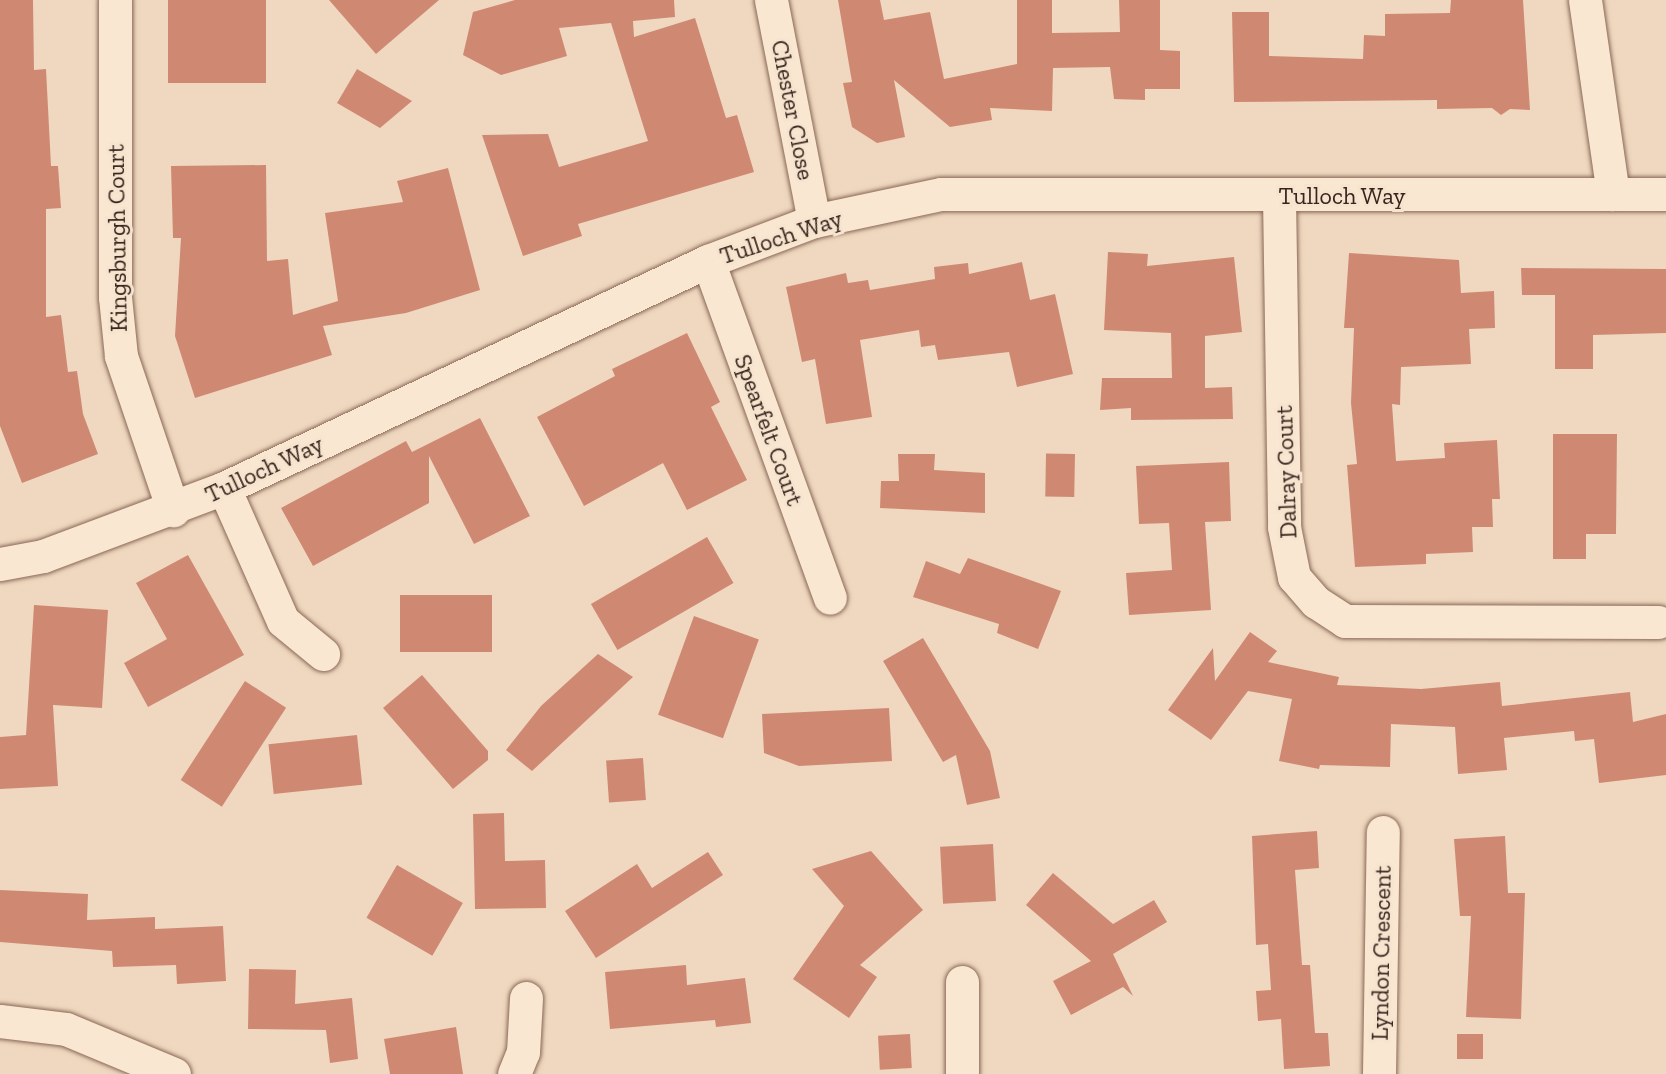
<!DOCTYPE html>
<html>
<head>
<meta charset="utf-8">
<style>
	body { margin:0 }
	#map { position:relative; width:1666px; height:1074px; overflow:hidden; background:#efd8bf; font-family:"Zilla Slab",serif }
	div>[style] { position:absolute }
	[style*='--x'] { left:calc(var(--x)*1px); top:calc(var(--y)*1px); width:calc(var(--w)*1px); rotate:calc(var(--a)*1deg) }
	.building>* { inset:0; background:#cf8973; transform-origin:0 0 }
	.roads { filter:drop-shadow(0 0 2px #896857) drop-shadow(0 0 2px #896857) }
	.street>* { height:33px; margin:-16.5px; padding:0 16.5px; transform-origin:16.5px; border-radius:16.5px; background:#fae7d2 }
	span { translate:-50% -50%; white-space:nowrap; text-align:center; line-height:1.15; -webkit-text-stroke:6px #f7e4cf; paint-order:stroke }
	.street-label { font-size:24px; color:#37241c }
</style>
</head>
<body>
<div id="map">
	<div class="building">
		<div style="clip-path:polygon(0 0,33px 0,34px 70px,46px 69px,51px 166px,58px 166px,61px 208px,46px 209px,46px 317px,61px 315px,68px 372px,77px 371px,83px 414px,98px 454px,22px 483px,0 426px)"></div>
		<div style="left:168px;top:0;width:98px;height:83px"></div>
		<div style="clip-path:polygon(329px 0,439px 0,376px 54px)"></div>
		<div style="clip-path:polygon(515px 0,674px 0,675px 17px,633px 21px,634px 37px,695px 18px,726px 118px,737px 115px,754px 172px,578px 224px,582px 236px,523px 256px,482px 135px,548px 134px,559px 167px,648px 141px,611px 23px,559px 28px,567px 56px,501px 75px,463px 55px,473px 12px)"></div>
		<div style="clip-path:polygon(838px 0,880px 0,884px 20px,930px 12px,944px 79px,1017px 64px,1017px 0,1052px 0,1052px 33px,1120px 32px,1119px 0,1160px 0,1160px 50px,1180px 51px,1180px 89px,1145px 89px,1145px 100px,1114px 99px,1110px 67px,1053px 68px,1052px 111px,990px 108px,992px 120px,950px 127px,894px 80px,905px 137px,877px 143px,852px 127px,843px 83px,852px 82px)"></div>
		<div style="clip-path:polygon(1451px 0,1523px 0,1530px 110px,1510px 109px,1501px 115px,1492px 108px,1437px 109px,1437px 100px,1234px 102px,1232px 12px,1269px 12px,1269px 56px,1363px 59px,1364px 35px,1385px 36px,1385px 14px,1450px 13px)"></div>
		<div style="clip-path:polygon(357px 69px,412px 101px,380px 128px,337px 103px)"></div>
		<div style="clip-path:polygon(266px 165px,267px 261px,288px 259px,293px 315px,338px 301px,325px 213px,403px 202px,397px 181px,448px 168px,480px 290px,406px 313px,323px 326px,332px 355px,195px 398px,175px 336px,181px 238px,173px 238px,171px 166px)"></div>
		<div style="clip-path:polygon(1108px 252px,1148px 254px,1147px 266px,1234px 257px,1242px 332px,1205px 336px,1205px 388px,1232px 387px,1233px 419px,1131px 420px,1131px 408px,1100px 410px,1102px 378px,1172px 378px,1171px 333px,1104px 330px)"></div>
		<div style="clip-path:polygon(1349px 253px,1459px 260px,1461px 293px,1494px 291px,1495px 328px,1469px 329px,1471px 364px,1401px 367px,1400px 405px,1392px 404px,1396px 461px,1445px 458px,1444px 443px,1497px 440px,1500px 499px,1492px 499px,1493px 527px,1472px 527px,1473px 552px,1426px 554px,1426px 564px,1355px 567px,1347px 465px,1357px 464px,1351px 403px,1354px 328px,1344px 328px)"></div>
		<div style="clip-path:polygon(1022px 262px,1030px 300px,1055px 294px,1073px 374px,1017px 387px,1009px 352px,938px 360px,935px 345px,921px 347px,919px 330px,860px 340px,872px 417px,826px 424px,815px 359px,802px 362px,786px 287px,846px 273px,848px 283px,868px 280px,870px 290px,935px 279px,934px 267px,968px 263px,969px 274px)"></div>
		<div style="clip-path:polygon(1521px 268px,1666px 269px,1666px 333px,1593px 335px,1593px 369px,1555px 369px,1555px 295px,1522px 295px)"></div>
		<div style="clip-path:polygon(687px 333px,720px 402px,711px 407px,747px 480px,687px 510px,663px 463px,584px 506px,537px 417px,615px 376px,612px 369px)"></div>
		<div style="clip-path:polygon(480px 418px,530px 516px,474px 544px,429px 456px,429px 503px,313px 566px,281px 508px,406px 441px,412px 452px)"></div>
		<div style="clip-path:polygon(1553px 434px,1617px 434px,1616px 534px,1586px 534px,1586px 559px,1553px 559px)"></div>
		<div style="clip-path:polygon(898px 454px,935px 454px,934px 470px,985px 473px,985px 513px,880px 508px,881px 481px,899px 481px)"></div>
		<div style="left:1075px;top:454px;width:43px;height:29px;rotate:91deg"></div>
		<div style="clip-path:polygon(1229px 462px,1231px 521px,1205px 522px,1211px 610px,1129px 615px,1126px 573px,1172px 570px,1169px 523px,1139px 524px,1136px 466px)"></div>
		<div style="left:707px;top:537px;width:53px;height:134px;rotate:60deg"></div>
		<div style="clip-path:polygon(188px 555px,244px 655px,148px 707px,124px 663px,167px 639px,136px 583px)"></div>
		<div style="clip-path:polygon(968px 558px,1061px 591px,1038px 649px,997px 633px,999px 624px,913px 597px,926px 561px,960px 574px)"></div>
		<div style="left:400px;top:595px;width:92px;height:57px"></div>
		<div style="clip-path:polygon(34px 605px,108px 610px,102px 708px,53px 705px,58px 786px,0 789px,0 737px,26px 735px)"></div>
		<div style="left:694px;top:616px;width:69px;height:105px;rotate:20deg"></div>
		<div style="clip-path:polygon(1250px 632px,1277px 651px,1268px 662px,1339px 677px,1337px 685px,1421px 689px,1500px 682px,1502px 706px,1630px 692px,1633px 722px,1666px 714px,1666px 775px,1599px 783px,1594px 739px,1575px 741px,1574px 731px,1504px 738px,1507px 770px,1458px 774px,1455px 727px,1391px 724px,1390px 767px,1320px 765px,1319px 769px,1279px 761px,1292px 699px,1248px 691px,1211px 740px,1168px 710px,1213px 648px,1215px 681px)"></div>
		<div style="clip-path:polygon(923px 638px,990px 751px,1000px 798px,967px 805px,956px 755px,943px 762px,883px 661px)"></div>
		<div style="clip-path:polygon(598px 654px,633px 677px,532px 771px,506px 750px,541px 706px)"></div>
		<div style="clip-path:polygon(422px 675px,488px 751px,488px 760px,453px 789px,383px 708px)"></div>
		<div style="left:245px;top:681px;width:49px;height:118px;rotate:33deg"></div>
		<div style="clip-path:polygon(889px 708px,892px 761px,799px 766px,764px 753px,762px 714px)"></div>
		<div style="left:357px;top:735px;width:50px;height:89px;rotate:84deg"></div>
		<div style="left:643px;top:758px;width:42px;height:37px;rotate:86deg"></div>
		<div style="clip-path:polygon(504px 813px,505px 861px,545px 860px,546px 908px,475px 909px,473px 814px)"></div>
		<div style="clip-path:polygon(1317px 831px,1319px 868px,1295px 870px,1302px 965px,1310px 965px,1315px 1033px,1328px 1033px,1330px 1066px,1284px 1069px,1281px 1019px,1258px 1021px,1256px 991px,1271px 990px,1268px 944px,1256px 945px,1252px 836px)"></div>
		<div style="clip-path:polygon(1505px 836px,1508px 893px,1525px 893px,1521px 1019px,1466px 1017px,1471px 916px,1460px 916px,1454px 839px)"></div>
		<div style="left:993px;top:844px;width:57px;height:53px;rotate:87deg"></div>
		<div style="clip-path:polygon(871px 851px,923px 910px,860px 965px,877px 977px,849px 1018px,793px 979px,844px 906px,812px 869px)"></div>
		<div style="clip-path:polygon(708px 852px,723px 875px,596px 958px,565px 911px,637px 864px,652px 888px)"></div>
		<div style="left:397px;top:865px;width:76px;height:61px;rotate:30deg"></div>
		<div style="clip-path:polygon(1053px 873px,1113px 924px,1154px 900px,1167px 922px,1113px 954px,1133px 996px,1123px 987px,1071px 1015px,1053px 981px,1091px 961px,1026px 905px)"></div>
		<div style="clip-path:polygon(0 890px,88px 894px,87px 920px,155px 917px,155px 929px,223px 926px,226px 981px,177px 984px,176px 965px,113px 967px,112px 951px,0 942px)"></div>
		<div style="clip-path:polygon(686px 965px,687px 985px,745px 978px,751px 1023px,716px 1027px,715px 1020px,610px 1029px,605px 972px)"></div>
		<div style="clip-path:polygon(249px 969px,296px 970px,295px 1004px,352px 998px,358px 1059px,330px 1063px,326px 1030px,248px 1029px)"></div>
		<div style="clip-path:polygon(456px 1027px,463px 1074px,390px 1074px,384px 1039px)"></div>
		<div style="left:910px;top:1034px;width:34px;height:32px;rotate:87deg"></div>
		<div style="left:1457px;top:1034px;width:26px;height:25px"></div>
	</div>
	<div class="roads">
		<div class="street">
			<div style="--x:115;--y:0;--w:297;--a:90"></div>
			<div style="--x:115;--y:297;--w:59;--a:84.2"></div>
			<div style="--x:121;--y:356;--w:163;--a:71.3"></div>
			<div style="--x:771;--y:0;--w:225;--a:79"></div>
			<div style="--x:1585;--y:0;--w:196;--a:81.8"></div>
			<div style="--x:1279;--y:197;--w:330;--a:89.1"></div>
			<div style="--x:1284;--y:527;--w:51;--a:78.7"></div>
			<div style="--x:1294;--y:577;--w:33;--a:49"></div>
			<div style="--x:1316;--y:602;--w:35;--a:33"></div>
			<div style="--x:1345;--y:621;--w:313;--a:0.2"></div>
			<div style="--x:708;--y:261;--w:358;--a:70.1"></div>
			<div style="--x:224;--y:488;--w:145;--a:66.1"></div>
			<div style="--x:283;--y:621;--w:52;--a:39.5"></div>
			<div style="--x:0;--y:564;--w:44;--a:-10.5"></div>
			<div style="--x:43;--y:556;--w:193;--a:-20.6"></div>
			<div style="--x:224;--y:488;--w:535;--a:-25.13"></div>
			<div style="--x:708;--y:261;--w:113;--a:-20.7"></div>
			<div style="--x:814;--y:221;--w:130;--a:-12"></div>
			<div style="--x:941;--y:194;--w:725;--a:0"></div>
			<div style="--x:0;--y:1021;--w:66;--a:6.9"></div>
			<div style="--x:66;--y:1029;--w:117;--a:22.6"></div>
			<div style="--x:514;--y:1074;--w:24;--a:-68"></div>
			<div style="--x:523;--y:1052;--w:54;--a:-86.8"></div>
			<div style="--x:962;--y:1074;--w:92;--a:-90"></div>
			<div style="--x:1379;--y:1074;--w:242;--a:-89.1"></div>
		</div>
	</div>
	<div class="street-label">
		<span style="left:793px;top:110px;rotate:79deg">Chester Close</span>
		<span style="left:1342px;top:196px">Tulloch Way</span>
		<span style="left:781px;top:237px;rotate:-18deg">Tulloch Way</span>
		<span style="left:117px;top:238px;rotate:-91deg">Kingsburgh Court</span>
		<span style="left:769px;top:430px;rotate:70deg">Spearfelt Court</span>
		<span style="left:264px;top:469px;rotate:-25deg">Tulloch Way</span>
		<span style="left:1286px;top:472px;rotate:-92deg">Dalray Court</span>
		<span style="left:1381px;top:953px;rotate:-89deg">Lyndon Crescent</span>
	</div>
</div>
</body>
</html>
